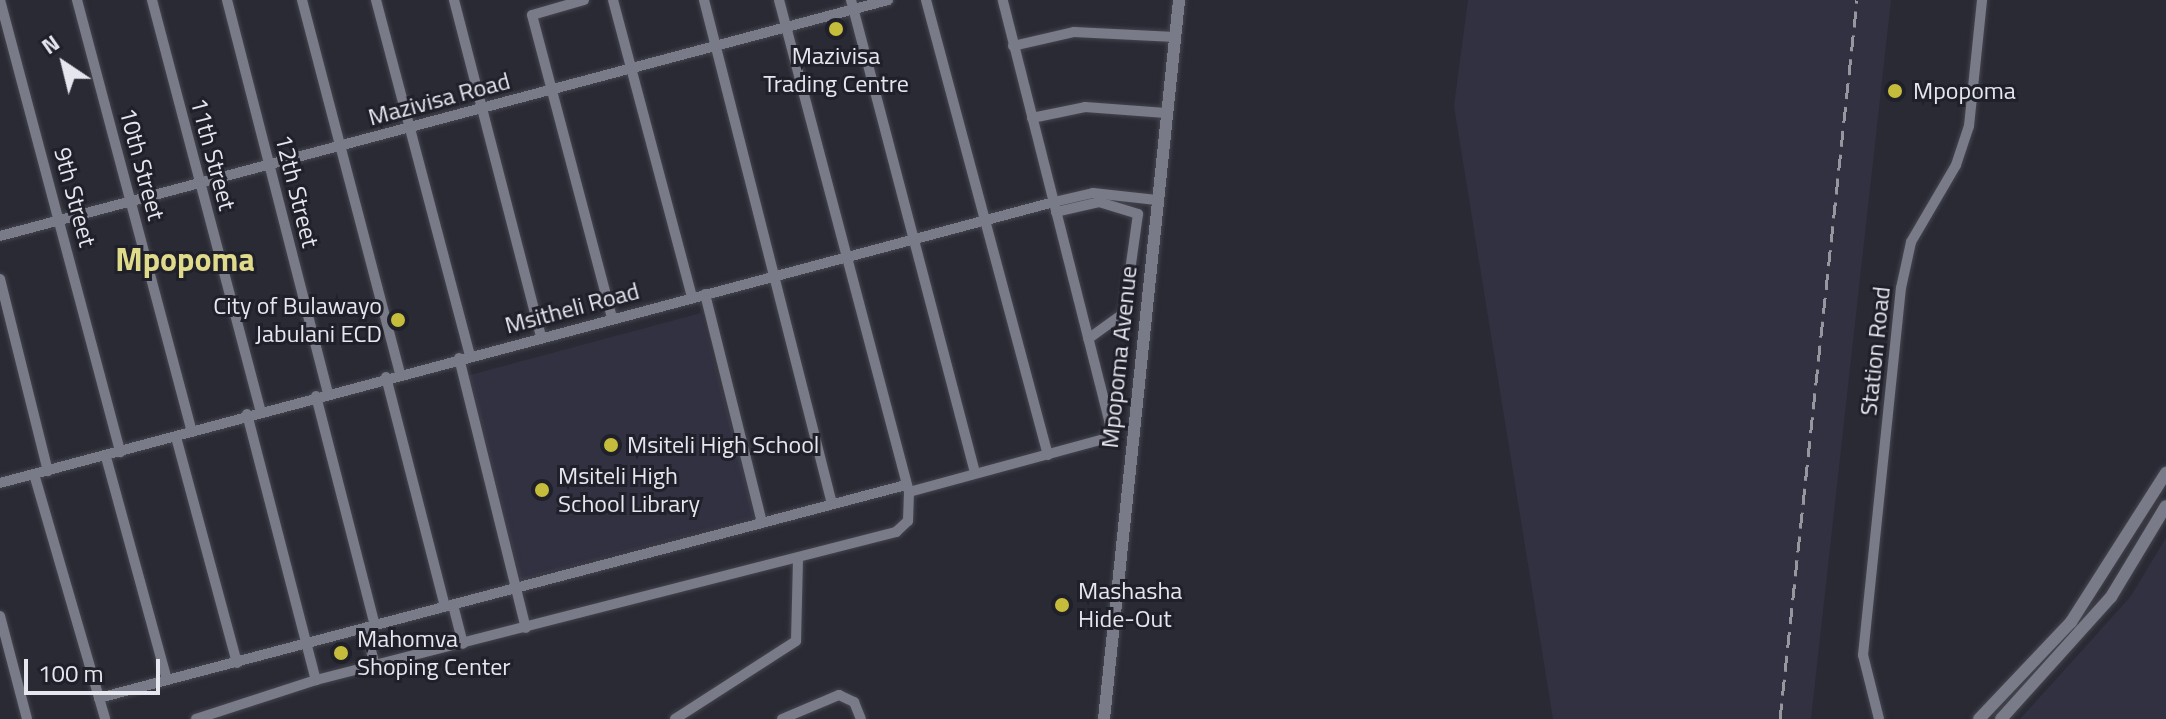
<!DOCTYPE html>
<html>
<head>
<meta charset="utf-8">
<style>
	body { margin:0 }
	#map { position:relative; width:2166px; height:719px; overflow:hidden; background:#2a2a35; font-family:"Titillium Web",sans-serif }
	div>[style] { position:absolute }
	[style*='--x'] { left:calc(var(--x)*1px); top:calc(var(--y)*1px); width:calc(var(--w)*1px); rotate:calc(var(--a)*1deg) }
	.built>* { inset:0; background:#313142; transform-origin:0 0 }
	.roads { filter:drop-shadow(0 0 2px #45454e) drop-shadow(0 0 2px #45454e) }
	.minor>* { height:10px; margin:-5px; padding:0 5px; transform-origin:5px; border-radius:5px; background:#7a7b88 }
	.tertiary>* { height:12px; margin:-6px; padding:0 6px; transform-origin:6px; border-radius:6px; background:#7a7b88 }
	.rail>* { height:3px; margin-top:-1.5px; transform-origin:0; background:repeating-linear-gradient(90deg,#96969f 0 16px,transparent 0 24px) }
	.dots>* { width:22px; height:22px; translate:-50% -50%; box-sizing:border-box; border:4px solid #20202b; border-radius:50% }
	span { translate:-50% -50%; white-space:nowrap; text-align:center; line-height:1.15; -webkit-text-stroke:6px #20202b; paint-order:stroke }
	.poi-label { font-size:24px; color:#e6e6ee }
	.left { translate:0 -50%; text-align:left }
	.right { translate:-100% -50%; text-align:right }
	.street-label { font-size:24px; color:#e6e6ee }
	.district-label { font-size:32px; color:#e0da8b; font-weight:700 }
	.north { position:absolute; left:24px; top:24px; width:80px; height:80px; -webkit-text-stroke:6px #20202b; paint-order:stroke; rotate:325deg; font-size:22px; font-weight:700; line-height:32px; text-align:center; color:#e6e6ee }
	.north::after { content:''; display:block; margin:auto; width:28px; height:36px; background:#e6e6ee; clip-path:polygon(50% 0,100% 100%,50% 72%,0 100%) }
	.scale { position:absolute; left:24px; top:659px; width:136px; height:36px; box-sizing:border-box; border:4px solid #e6e6ee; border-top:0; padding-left:10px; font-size:24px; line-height:28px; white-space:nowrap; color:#e6e6ee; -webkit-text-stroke:6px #20202b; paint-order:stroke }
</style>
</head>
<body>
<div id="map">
	<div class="built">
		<div style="clip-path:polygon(1468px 0,1891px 0,1811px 719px,1553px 719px,1454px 106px)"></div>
		<div style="left:701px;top:313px;width:211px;height:244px;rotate:75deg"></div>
		<div style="clip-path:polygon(2166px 538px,2166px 719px,2020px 719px,2131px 596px)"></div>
	</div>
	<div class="roads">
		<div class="minor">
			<div style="--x:0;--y:0;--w:468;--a:75.1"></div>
			<div style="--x:77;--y:0;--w:447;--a:75.1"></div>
			<div style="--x:152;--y:0;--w:424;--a:75.2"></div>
			<div style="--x:227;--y:0;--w:405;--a:75.6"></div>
			<div style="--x:302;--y:0;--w:387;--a:75.3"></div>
			<div style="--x:376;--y:0;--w:367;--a:75.2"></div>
			<div style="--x:454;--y:0;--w:348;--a:75.5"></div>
			<div style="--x:584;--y:0;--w:54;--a:163.9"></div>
			<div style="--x:532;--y:15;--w:313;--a:75.2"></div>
			<div style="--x:613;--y:0;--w:307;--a:75.1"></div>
			<div style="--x:704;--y:0;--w:520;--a:75.75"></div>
			<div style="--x:851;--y:0;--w:487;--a:75.3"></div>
			<div style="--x:926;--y:0;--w:471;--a:75"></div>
			<div style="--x:1013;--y:46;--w:63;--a:-12.9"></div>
			<div style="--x:1074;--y:32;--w:101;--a:2.8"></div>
			<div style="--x:1032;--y:118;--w:54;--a:-11.7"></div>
			<div style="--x:1085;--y:107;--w:81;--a:4.2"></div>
			<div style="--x:1056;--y:212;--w:44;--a:-13.1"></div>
			<div style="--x:1099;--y:202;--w:41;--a:17.1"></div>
			<div style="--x:1138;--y:214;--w:100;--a:98"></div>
			<div style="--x:1124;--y:313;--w:44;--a:144.2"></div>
			<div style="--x:0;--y:236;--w:919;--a:-14.88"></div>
			<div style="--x:0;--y:279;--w:198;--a:76"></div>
			<div style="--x:705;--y:294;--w:236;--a:76"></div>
			<div style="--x:459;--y:358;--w:278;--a:76.1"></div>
			<div style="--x:386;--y:377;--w:237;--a:75.6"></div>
			<div style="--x:316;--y:396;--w:237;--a:75.6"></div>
			<div style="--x:247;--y:414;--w:275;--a:75.5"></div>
			<div style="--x:176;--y:437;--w:234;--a:74.9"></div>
			<div style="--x:106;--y:457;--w:231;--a:74.7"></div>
			<div style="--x:34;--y:474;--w:255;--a:73.8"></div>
			<div style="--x:0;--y:483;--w:1091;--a:-14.93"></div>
			<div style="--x:1054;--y:202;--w:40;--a:-13"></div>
			<div style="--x:1093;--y:193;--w:64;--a:6.2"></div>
			<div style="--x:909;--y:492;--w:202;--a:-15.2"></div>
			<div style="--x:1104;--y:439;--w:13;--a:-58"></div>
			<div style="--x:1111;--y:428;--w:441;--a:-104.2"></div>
			<div style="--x:453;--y:605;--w:40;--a:75.6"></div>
			<div style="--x:0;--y:616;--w:106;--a:75.3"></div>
			<div style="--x:365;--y:628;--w:39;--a:75"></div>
			<div style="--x:99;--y:698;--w:835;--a:-14.79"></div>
			<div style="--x:196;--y:719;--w:126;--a:-18"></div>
			<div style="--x:316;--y:680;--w:599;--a:-14.31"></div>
			<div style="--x:896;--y:532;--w:16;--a:-43"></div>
			<div style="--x:908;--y:521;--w:29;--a:-88"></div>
			<div style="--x:909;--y:492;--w:509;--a:-104.8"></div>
			<div style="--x:675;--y:719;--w:144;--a:-32.8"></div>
			<div style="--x:796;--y:641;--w:83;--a:-88.6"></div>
			<div style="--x:782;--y:719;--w:62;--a:-22.8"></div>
			<div style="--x:839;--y:695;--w:17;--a:25"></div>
			<div style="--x:854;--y:702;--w:18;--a:68"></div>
			<div style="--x:1879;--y:719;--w:66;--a:-104"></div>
			<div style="--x:1863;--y:655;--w:369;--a:-84.1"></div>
			<div style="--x:1901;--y:288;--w:47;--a:-77.7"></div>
			<div style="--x:1911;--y:242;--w:89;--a:-59.7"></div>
			<div style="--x:1956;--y:165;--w:41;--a:-71.6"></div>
			<div style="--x:1969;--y:126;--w:127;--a:-84.1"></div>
		</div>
		<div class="tertiary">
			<div style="--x:1104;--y:719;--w:723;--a:-84.04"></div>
			<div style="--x:1979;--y:719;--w:134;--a:-46.5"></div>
			<div style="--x:2071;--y:622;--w:177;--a:-57.5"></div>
			<div style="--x:2001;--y:719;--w:164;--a:-48"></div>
			<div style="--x:2111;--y:597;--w:106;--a:-58.9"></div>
		</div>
	</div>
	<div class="rail">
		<div style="--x:1780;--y:719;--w:723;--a:-83.89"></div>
	</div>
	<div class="dots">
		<div style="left:836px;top:29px;background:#c6bc3c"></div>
		<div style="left:1895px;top:91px;background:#c6bc3c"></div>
		<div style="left:398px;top:320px;background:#c6bc3c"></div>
		<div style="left:611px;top:445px;background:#c6bc3c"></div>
		<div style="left:542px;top:490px;background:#c6bc3c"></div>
		<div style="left:1062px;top:605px;background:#c6bc3c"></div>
		<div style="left:341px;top:653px;background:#c6bc3c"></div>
	</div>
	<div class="poi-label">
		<span style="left:836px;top:70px">Mazivisa<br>Trading Centre</span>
		<span class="left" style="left:1913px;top:91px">Mpopoma</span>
		<span class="right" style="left:382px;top:320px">City of Bulawayo<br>Jabulani ECD</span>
		<span class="left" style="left:627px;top:445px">Msiteli High School</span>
		<span class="left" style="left:558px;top:490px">Msiteli High<br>School Library</span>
		<span class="left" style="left:1078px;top:605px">Mashasha<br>Hide-Out</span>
		<span class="left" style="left:357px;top:653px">Mahomva<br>Shoping Center</span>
	</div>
	<div class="street-label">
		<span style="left:439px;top:99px;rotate:-15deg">Mazivisa Road</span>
		<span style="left:213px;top:154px;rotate:75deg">11th Street</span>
		<span style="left:142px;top:164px;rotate:75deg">10th Street</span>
		<span style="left:297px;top:191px;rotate:76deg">12th Street</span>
		<span style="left:75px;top:197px;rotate:75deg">9th Street</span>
		<span style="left:572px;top:308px;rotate:-15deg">Msitheli Road</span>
		<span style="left:1875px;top:351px;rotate:-84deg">Station Road</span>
		<span style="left:1119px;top:357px;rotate:-84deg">Mpopoma Avenue</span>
	</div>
	<div class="district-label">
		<span style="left:185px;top:259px">Mpopoma</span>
	</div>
	<div class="north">N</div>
	<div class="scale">100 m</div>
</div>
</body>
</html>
